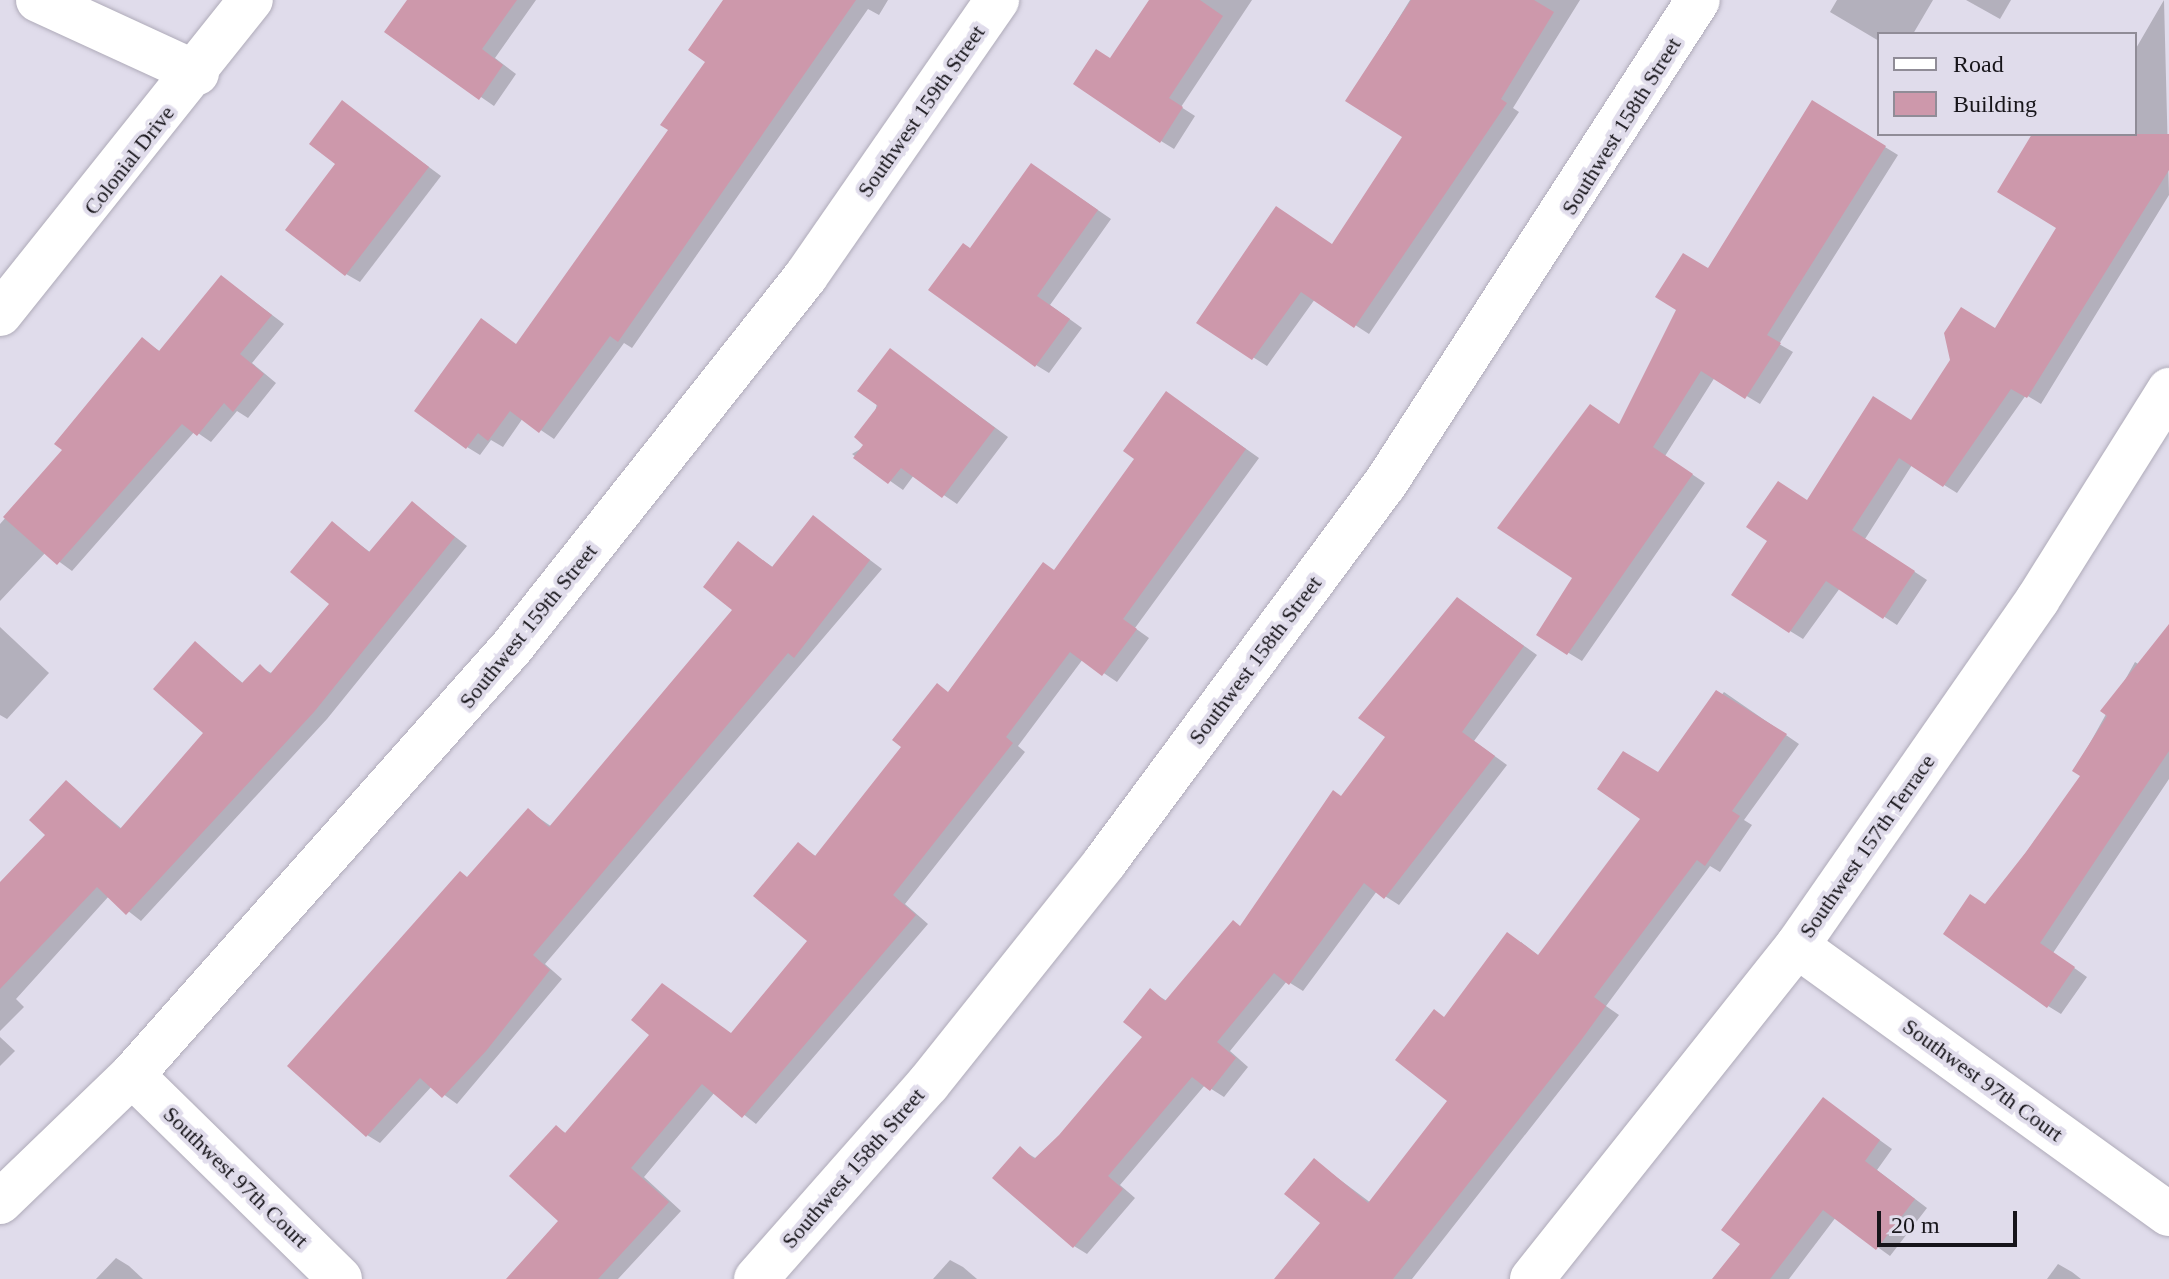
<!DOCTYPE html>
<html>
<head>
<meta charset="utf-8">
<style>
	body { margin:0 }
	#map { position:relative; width:2169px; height:1279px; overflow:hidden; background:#e0dceb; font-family:Georgia,serif }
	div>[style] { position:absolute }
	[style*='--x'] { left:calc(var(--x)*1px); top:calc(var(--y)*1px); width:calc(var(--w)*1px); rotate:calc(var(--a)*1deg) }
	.shadow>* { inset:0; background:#0003 }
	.building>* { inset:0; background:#cd98ab }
	.roads { filter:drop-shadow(0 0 2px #afabb9) drop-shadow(0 0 2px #afabb9) }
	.minor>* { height:44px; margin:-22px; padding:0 22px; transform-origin:22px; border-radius:22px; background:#fff }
	.tertiary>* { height:44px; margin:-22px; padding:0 22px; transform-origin:22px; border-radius:22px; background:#fff }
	span { translate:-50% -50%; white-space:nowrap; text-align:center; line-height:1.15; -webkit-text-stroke:8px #e0dceb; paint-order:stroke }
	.street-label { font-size:22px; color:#17151a }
	.legend { position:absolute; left:1877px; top:32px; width:260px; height:104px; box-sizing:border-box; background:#e0dceb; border:2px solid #908c97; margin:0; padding:10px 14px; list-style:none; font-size:24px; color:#17151a }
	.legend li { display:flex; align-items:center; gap:16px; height:40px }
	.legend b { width:40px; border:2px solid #908c97 }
	.scale { position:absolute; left:1877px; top:1211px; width:140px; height:36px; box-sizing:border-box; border:4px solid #17151a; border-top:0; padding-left:10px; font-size:24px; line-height:28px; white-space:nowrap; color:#17151a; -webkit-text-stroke:6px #e0dceb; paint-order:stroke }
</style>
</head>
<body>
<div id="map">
	<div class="shadow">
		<div style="clip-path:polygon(412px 0,536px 0,495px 58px,516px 74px,494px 106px,387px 32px)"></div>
		<div style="clip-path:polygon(726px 0,888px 0,879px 15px,868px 9px,632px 348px,624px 343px,554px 439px,523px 418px,503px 447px,491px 440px,480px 455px,467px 447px,518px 345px,671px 130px,708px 61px)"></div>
		<div style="clip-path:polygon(1155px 0,1252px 0,1181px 107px,1195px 116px,1174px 149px,1161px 141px,1111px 59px)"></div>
		<div style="clip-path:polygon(1410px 0,1580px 0,1513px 108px,1519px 112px,1369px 334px,1315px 299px,1267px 366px,1199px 323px,1334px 246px,1404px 137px,1348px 100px)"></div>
		<div style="clip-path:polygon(1837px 0,1933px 0,1913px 34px,1879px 34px,1879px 41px,1830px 12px)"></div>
		<div style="clip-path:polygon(1966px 0,2011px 0,2000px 19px)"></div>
		<div style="clip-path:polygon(2164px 0,2169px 195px,2041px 404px,2026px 395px,1957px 493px,1912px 465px,1865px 539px,1927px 580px,1897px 625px,1840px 588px,1803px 639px,1790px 631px,1808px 502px,1912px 422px,1996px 330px,2059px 227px,2036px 134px,2135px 134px,2135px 50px)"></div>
		<div style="clip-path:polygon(343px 103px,441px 176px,360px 282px,346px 274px,338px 164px)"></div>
		<div style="clip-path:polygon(1813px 103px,1898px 155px,1779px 344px,1793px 352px,1760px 404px,1715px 377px,1665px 456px,1705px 483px,1582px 661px,1539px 635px,1575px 578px,1620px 425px)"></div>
		<div style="clip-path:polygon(1032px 165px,1111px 219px,1050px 305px,1082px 328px,1049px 373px,1036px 365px,971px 250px)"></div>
		<div style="clip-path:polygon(222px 277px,284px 324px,252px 363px,276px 383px,248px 418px,237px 411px,211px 442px,195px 431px,72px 571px,46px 552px,0 601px,0 524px,65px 450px,142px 340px,161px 352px)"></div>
		<div style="clip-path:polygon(890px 350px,1008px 437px,957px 504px,914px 475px,903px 490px,852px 454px,867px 445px)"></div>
		<div style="clip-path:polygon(1180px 402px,1259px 458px,1135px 628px,1149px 638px,1117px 682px,1083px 659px,1018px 746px,1025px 752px,905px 904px,928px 924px,756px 1124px,715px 1092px,644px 1177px,681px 1211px,618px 1279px,508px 1279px,561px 1221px,557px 1128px,567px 1134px,732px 1034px,810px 940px,799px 845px,817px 857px,1055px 571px)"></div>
		<div style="clip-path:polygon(412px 503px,467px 546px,327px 719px,141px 921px,109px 896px,16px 999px,24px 1007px,0 1031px,0 919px,48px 835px,66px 782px,122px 829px,206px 733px,195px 644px,244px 684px,260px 667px,273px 674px,332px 604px,333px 524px,371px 553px)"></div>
		<div style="clip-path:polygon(814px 518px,882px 569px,545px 964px,562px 979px,457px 1104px,432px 1086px,380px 1143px,367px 1135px,469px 878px,529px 811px,552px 827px,735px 609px,739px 544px,774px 568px)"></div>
		<div style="clip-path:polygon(1471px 608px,1537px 655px,1474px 741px,1507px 765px,1399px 905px,1377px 891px,1303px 991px,1287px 981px,1230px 1051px,1248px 1067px,1224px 1097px,1205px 1085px,1120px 1185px,1135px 1198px,1087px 1254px,1074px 1246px,1020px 1149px,1037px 1159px,1061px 1137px,1145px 1037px,1150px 991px,1167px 1001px,1241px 927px,1388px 737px)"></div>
		<div style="clip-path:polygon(0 627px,49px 673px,7px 719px,0 715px)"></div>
		<div style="clip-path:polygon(2169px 634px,2169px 779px,2053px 953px,2087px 977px,2061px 1014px,2048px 1006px,1986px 906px,2083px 776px,2075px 770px,2135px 662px,2143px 667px)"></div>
		<div style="clip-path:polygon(1724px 692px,1799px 744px,1744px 820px,1752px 825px,1720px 872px,1710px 866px,1606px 1006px,1619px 1015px,1412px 1279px,1277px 1279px,1323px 1223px,1315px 1161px,1371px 1203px,1450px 1101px,1445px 1018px,1521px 942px,1539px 956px,1642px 818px,1659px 774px)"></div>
		<div style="clip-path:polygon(0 1037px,15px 1051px,0 1066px)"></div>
		<div style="clip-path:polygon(1824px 1100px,1892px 1149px,1877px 1170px,1927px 1208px,1890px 1256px,1836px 1217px,1789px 1279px,1713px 1279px,1743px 1244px)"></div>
		<div style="clip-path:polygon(116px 1258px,129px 1266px,143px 1279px,96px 1279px)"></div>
		<div style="clip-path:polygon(950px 1260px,963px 1267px,977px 1279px,933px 1279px)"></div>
		<div style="clip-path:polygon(2058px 1264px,2072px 1272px,2081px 1279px,2047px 1279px)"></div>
	</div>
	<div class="building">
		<div style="clip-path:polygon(407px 0,517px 0,482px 49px,503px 65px,479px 100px,384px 32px)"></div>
		<div style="clip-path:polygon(723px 0,856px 0,618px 342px,610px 336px,539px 433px,510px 411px,488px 441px,478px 433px,466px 449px,414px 411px,481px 318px,516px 344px,668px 130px,660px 125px,705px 62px,688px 50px)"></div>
		<div style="clip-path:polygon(1149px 0,1200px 0,1223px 16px,1169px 98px,1183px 107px,1160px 143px,1073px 84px,1096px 49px,1110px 58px)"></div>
		<div style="clip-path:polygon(1411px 0,1534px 0,1554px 12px,1501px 99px,1507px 103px,1354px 328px,1301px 292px,1252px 360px,1196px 323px,1276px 206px,1332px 244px,1402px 137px,1345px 101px)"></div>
		<div style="clip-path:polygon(342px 100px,429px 167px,345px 276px,285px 230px,335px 164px,309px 144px)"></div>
		<div style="clip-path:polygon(1812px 100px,1886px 146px,1767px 335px,1781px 343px,1745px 399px,1701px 371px,1653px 447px,1693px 474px,1567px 655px,1536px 635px,1572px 578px,1497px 528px,1590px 404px,1619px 424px,1676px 310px,1655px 297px,1683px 253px,1708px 268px)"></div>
		<div style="clip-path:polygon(2032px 134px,2169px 134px,2169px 170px,2027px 398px,2011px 389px,1943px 487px,1899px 458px,1852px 530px,1915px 571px,1883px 619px,1826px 581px,1789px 633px,1731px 595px,1767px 541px,1746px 527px,1778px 481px,1807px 500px,1873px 396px,1911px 420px,1950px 360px,1944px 333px,1961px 307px,1995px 328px,2056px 228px,1997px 192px)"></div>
		<div style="clip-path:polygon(1031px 163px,1098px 210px,1037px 296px,1070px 319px,1035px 367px,928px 290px,963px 243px,970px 248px)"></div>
		<div style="clip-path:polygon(221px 275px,272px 315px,240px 354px,264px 374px,233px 412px,224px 403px,197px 436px,182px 424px,57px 565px,3px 517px,62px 450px,54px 444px,142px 337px,159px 351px)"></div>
		<div style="clip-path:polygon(890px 348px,995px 428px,942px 498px,901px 468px,888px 484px,853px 458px,863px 445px,854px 437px,878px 406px,857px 391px)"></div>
		<div style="clip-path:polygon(1166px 391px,1246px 449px,1123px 619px,1137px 629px,1102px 676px,1070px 652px,1006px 737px,1013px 743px,893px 895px,916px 915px,742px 1118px,702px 1084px,631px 1168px,669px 1202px,598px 1279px,506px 1279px,558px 1221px,509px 1176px,556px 1125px,565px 1133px,649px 1035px,631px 1020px,662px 983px,731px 1033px,807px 941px,753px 896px,798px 842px,815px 856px,901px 747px,892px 740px,937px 683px,948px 692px,1043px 562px,1054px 570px,1134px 459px,1123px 451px)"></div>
		<div style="clip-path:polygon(412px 501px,455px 537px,314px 712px,126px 915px,97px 887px,0 989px,0 882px,45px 835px,29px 820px,66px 780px,120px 829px,203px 733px,153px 689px,195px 641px,242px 683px,260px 664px,270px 674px,329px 604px,290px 572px,332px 521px,369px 552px)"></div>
		<div style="clip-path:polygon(813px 515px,870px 560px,794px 658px,788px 653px,533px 955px,550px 970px,486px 1051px,442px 1098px,420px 1078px,366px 1137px,287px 1066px,460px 871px,467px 877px,528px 808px,549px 827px,732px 610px,703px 587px,738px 541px,772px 567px)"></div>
		<div style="clip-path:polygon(1457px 597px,1524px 646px,1462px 732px,1495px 756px,1384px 899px,1364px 883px,1289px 985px,1274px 973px,1217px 1042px,1236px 1058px,1210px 1091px,1192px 1077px,1108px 1176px,1123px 1189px,1073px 1248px,992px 1178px,1020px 1146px,1034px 1159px,1059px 1135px,1142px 1037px,1123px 1022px,1150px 988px,1165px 1001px,1233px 920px,1240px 926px,1333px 790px,1341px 796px,1385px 737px,1358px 718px)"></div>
		<div style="clip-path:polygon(2169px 624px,2169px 751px,2040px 943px,2075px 967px,2047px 1008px,1943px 934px,1970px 894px,1985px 904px,2026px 852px,2080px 776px,2072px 771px,2107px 716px,2100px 711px)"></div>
		<div style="clip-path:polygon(1716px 690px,1787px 734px,1732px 811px,1740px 816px,1705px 866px,1697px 860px,1594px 997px,1606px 1006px,1579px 1043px,1393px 1279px,1274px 1279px,1320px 1223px,1284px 1194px,1314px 1158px,1368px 1203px,1447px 1101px,1395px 1060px,1434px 1009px,1444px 1017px,1507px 932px,1538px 955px,1640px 819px,1597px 789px,1623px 751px,1658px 772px)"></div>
		<div style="clip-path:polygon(1823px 1097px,1880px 1140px,1865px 1161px,1915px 1199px,1876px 1250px,1823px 1210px,1770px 1279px,1712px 1279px,1740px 1244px,1721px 1230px)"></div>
	</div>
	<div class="roads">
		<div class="minor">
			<div style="--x:38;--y:0;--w:175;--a:24.7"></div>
			<div style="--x:1797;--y:946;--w:458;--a:35.8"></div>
			<div style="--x:132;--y:1075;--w:291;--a:44.4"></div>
			<div style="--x:0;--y:1202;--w:183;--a:-43.9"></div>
			<div style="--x:132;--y:1075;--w:572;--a:-48.4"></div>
			<div style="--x:512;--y:647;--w:473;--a:-51.6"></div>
			<div style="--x:806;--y:276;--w:336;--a:-55.3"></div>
			<div style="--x:756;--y:1279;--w:260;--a:-48.6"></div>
			<div style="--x:928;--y:1084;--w:284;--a:-51.4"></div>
			<div style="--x:1105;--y:862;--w:470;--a:-53.5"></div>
			<div style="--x:1385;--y:484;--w:576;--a:-57.11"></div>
			<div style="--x:1532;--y:1279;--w:426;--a:-51.5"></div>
			<div style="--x:1797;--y:946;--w:422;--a:-55.2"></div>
			<div style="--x:2038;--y:599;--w:247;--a:-57.9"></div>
		</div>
		<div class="tertiary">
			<div style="--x:0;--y:314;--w:402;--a:-51.4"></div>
		</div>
	</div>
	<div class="street-label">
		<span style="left:921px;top:111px;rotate:-55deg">Southwest 159th Street</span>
		<span style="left:1621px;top:126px;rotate:-58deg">Southwest 158th Street</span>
		<span style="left:129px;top:160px;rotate:-52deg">Colonial Drive</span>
		<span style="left:528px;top:626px;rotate:-51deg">Southwest 159th Street</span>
		<span style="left:1255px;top:660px;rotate:-53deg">Southwest 158th Street</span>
		<span style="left:1867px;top:846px;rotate:-55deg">Southwest 157th Terrace</span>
		<span style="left:1983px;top:1080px;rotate:36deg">Southwest 97th Court</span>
		<span style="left:853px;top:1168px;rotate:-49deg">Southwest 158th Street</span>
		<span style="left:236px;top:1177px;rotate:44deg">Southwest 97th Court</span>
	</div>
	<ul class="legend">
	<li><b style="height:10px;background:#fff"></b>Road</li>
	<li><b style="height:22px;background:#cd98ab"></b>Building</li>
	</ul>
	<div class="scale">20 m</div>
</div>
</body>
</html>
